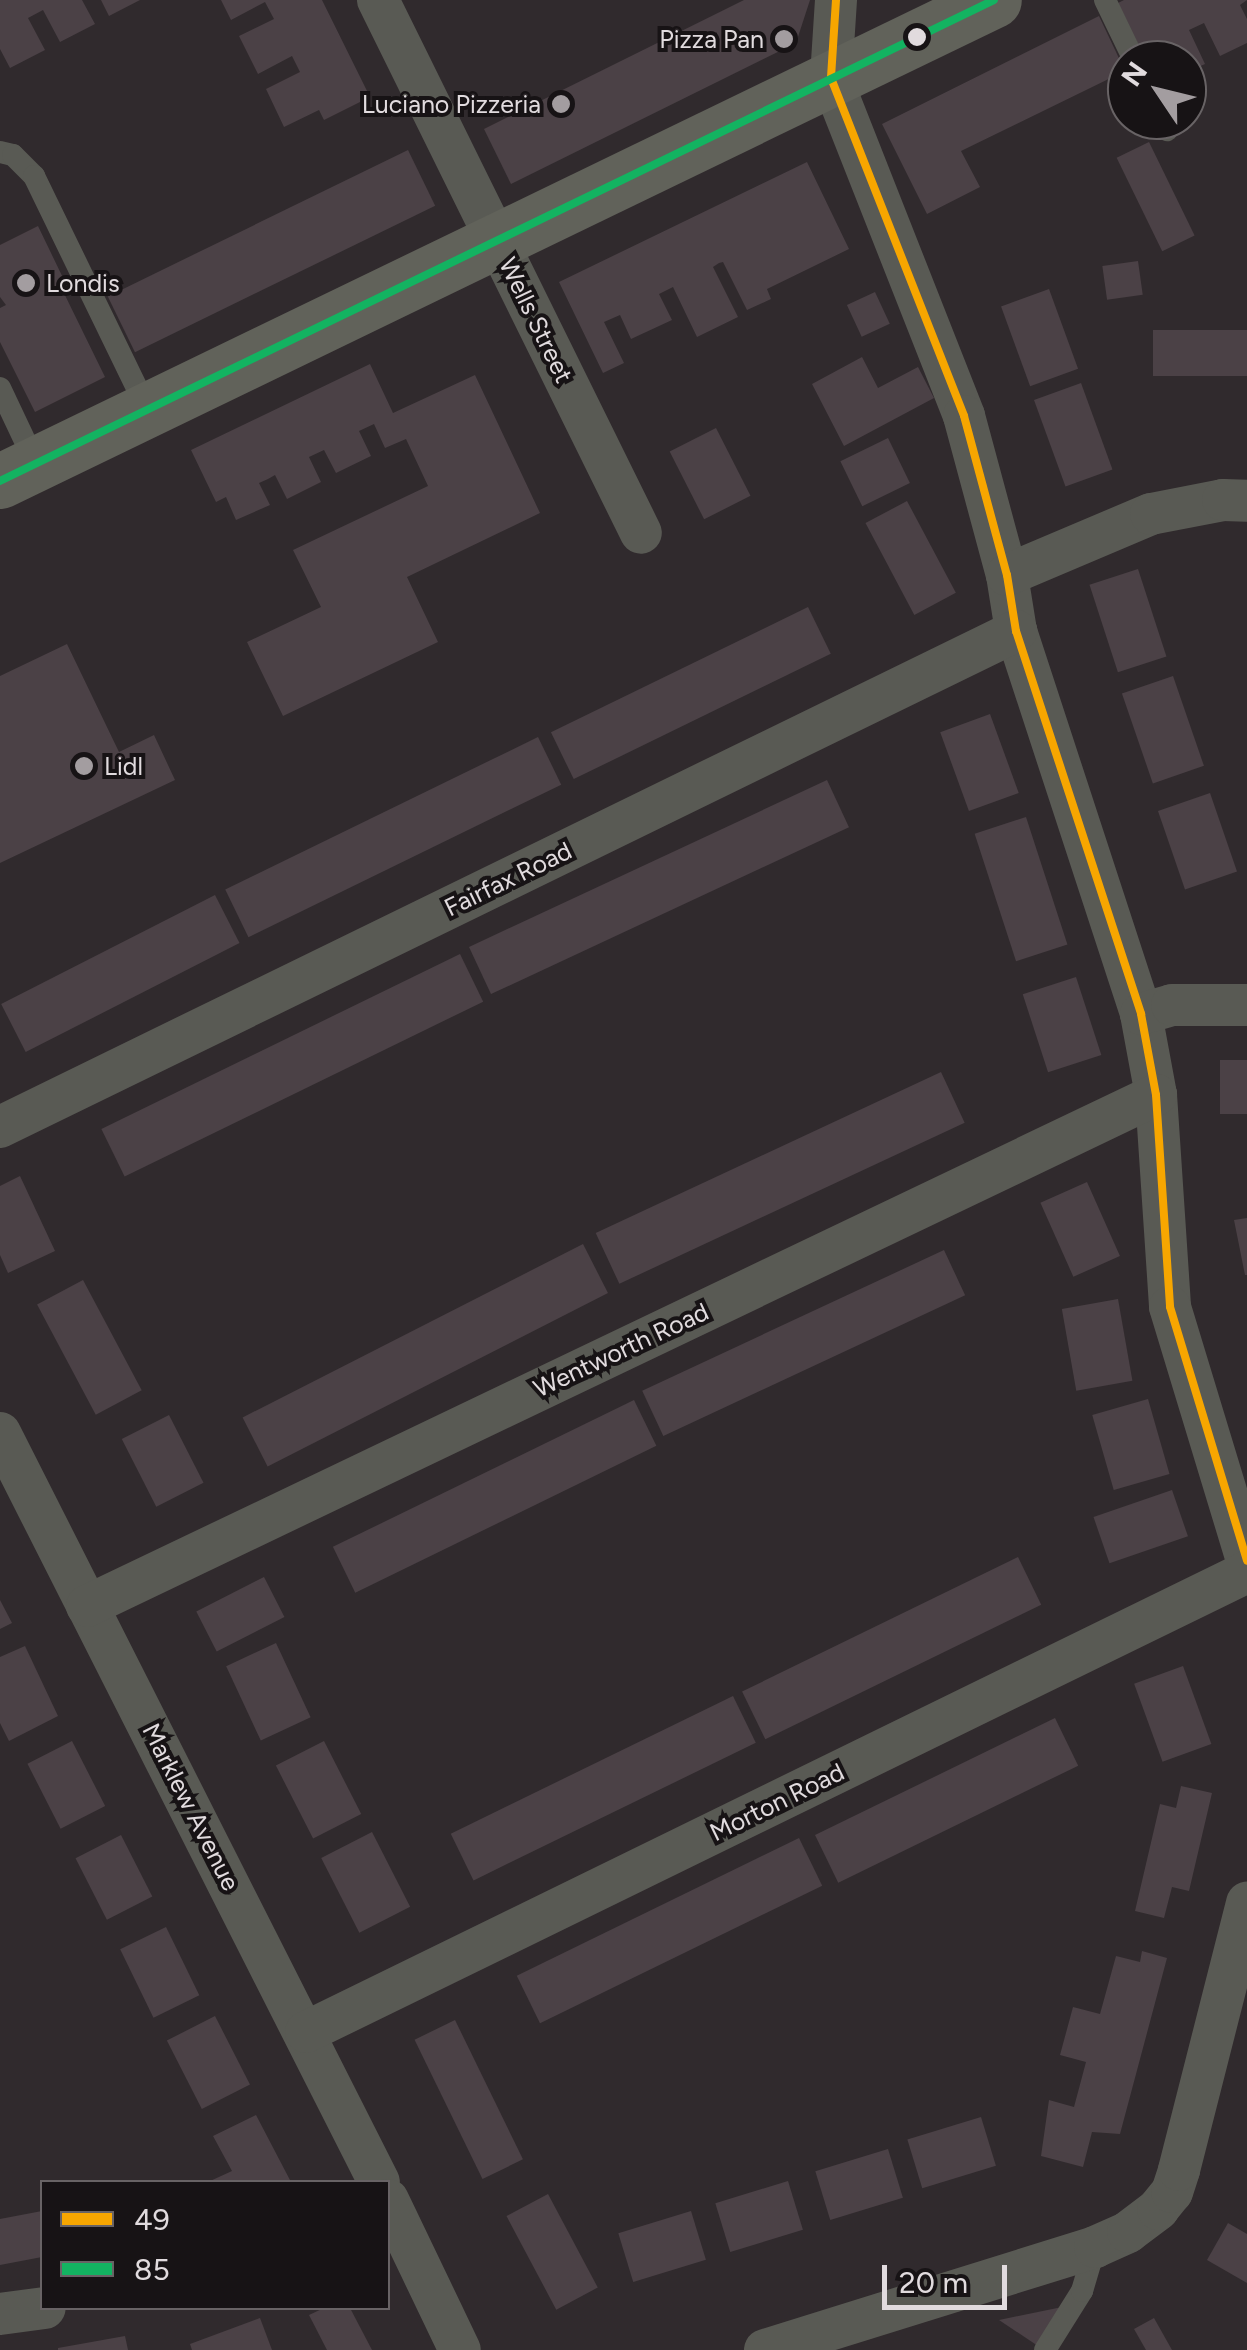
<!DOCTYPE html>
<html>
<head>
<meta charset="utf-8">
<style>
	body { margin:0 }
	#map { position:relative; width:1247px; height:2350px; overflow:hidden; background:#302a2d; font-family:Figtree,sans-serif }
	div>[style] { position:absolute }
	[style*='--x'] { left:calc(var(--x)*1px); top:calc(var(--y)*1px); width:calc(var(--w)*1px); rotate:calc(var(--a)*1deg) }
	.building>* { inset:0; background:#4b4146; transform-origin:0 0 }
	.service>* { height:22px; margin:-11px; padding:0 11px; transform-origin:11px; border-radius:11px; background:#595a54 }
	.minor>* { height:42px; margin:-21px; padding:0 21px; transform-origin:21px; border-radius:21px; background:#595a54 }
	.primary>* { height:55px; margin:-27.5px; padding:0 27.5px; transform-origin:27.5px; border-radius:27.5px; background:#61625a }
	.bus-1>* { height:8px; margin:-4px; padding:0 4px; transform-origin:4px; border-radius:4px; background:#f7a600 }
	.bus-2>* { height:8px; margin:-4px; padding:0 4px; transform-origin:4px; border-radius:4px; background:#13b361 }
	.dots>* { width:28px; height:28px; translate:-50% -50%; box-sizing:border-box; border:5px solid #171315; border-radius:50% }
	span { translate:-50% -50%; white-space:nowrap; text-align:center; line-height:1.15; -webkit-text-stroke:8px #171315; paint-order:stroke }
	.poi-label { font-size:25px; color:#e1dbde }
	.right { translate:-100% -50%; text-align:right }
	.left { translate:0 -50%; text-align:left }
	.street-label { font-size:25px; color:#e1dbde }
	.legend { position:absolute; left:40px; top:2180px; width:350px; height:130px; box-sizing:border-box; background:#171315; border:2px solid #686365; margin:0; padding:12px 18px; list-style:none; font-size:30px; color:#e1dbde }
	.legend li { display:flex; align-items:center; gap:20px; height:50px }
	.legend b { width:50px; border:2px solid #686365 }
	.north { position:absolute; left:1107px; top:40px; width:100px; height:100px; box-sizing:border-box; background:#171315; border:2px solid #686365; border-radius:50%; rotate:305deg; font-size:28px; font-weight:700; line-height:40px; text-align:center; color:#e1dbde }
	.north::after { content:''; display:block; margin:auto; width:35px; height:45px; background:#a39da0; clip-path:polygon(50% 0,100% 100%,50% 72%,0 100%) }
	.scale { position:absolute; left:882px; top:2265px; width:125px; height:45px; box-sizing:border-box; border:5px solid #e1dbde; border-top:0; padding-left:12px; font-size:30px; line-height:35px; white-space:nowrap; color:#e1dbde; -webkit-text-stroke:8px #171315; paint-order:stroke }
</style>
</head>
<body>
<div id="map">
	<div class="building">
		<div style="clip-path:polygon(0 0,82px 0,95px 24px,60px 42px,43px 10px,28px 18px,45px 50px,10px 68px,0 49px)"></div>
		<div style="clip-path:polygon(101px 0,140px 0,109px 16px)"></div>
		<div style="clip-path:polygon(221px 0,322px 0,370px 97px,324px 120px,319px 110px,284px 127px,266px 89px,300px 72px,292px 56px,258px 74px,239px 36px,274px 19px,265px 2px,231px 20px)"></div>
		<div style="clip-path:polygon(744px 0,810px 0,796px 43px,511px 184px,484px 129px)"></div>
		<div style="clip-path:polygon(1124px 0,1247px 0,1240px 5px,1247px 19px,1247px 43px,1220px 56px,1204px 23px,1189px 30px,1205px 64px,1187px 72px,1187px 60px,1146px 60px,1118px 3px)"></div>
		<div style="clip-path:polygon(1099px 16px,1125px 71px,961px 151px,980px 187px,927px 214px,882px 124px)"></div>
		<div style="clip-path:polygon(1187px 73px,1200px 99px,1187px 105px)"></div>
		<div style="left:1149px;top:142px;width:104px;height:36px;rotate:64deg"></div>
		<div style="left:408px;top:150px;width:62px;height:334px;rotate:64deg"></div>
		<div style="clip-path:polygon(807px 162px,849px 249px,767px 289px,771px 299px,747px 310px,723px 262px,719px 263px,713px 267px,738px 317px,697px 337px,673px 287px,659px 294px,672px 320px,631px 339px,620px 315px,604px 322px,624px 363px,603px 373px,559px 282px)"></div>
		<div style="clip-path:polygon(38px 226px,65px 282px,60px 285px,105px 377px,35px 412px,0 342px,0 308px,6px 305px,0 297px,0 245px)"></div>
		<div style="left:1138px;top:261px;width:34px;height:36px;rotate:82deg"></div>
		<div style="left:1049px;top:289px;width:85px;height:51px;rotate:70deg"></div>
		<div style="left:875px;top:292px;width:35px;height:31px;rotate:65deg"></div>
		<div style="left:1247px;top:330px;width:46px;height:94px;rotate:90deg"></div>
		<div style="clip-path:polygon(862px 357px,878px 388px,918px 367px,934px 398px,844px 446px,812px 384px)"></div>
		<div style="clip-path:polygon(370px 364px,393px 413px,475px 375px,540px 513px,407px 577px,438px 642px,283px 716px,247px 642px,321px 607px,293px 550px,428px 486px,406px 439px,385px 448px,374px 424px,359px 431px,371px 456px,336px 473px,324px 450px,309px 457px,321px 482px,287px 499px,275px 475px,268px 479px,259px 483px,270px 505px,236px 520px,226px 497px,216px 502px,191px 450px)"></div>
		<div style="left:1081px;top:383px;width:92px;height:50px;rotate:70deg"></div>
		<div style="left:716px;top:428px;width:76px;height:52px;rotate:63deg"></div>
		<div style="left:888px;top:438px;width:50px;height:53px;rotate:64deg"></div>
		<div style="left:907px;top:501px;width:104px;height:47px;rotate:62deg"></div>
		<div style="left:1138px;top:569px;width:92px;height:51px;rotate:72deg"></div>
		<div style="left:808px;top:607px;width:52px;height:286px;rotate:64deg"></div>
		<div style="clip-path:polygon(67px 644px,119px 752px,154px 735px,175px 780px,0 863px,0 676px)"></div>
		<div style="left:1173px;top:676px;width:95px;height:54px;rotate:71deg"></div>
		<div style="left:990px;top:714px;width:84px;height:53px;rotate:70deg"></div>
		<div style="left:538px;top:737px;width:53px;height:348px;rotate:64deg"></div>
		<div style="left:827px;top:780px;width:52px;height:395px;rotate:65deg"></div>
		<div style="left:1210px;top:793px;width:83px;height:55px;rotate:71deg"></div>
		<div style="left:1026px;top:817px;width:134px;height:54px;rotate:72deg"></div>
		<div style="left:215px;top:895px;width:54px;height:240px;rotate:63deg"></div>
		<div style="left:460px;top:954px;width:53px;height:399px;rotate:64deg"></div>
		<div style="left:1076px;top:977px;width:82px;height:56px;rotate:72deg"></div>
		<div style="left:1220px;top:1060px;width:27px;height:54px"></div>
		<div style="left:941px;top:1072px;width:56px;height:381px;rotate:65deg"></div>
		<div style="clip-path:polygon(20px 1176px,55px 1251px,8px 1273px,0 1255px,0 1186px)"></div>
		<div style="left:1087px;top:1182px;width:81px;height:51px;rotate:66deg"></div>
		<div style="clip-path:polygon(1247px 1218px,1247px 1275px,1245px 1275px,1234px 1220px)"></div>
		<div style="left:583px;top:1244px;width:55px;height:382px;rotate:63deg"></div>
		<div style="left:944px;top:1250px;width:50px;height:333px;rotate:65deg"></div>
		<div style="left:83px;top:1280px;width:125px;height:52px;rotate:62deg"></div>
		<div style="left:1118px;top:1299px;width:83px;height:57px;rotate:80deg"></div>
		<div style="left:1148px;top:1399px;width:78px;height:58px;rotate:74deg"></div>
		<div style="left:634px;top:1400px;width:51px;height:335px;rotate:64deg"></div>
		<div style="left:169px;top:1415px;width:76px;height:53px;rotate:63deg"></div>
		<div style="left:1172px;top:1490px;width:49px;height:83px;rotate:71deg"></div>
		<div style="left:1018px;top:1557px;width:53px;height:307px;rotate:64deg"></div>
		<div style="left:264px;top:1577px;width:45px;height:76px;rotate:63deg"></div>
		<div style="clip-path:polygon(0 1600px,12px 1623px,0 1629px)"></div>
		<div style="left:276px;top:1643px;width:82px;height:55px;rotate:65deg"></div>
		<div style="clip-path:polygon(25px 1646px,58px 1716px,9px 1741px,0 1723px,0 1657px)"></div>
		<div style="left:1183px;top:1666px;width:83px;height:52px;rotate:70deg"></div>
		<div style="left:733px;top:1696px;width:52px;height:314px;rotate:64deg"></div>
		<div style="left:1055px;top:1718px;width:53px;height:267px;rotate:64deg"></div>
		<div style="left:72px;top:1741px;width:73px;height:50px;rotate:63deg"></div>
		<div style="left:324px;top:1741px;width:82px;height:54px;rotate:63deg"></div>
		<div style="clip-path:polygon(1181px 1786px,1212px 1793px,1189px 1891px,1172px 1887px,1164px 1918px,1135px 1911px,1160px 1804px,1176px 1808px)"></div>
		<div style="left:372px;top:1832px;width:84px;height:57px;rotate:63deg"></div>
		<div style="left:121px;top:1835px;width:69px;height:51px;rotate:63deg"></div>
		<div style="left:799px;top:1838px;width:53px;height:314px;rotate:64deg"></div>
		<div style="left:166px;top:1927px;width:76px;height:51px;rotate:64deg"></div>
		<div style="clip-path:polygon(1142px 1951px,1167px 1958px,1120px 2134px,1092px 2132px,1083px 2167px,1041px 2156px,1049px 2100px,1074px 2107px,1086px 2062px,1060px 2055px,1073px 2007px,1100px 2014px,1116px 1956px,1140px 1962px)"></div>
		<div style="left:215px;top:2016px;width:77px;height:54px;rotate:63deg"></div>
		<div style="left:455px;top:2020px;width:155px;height:45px;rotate:64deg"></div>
		<div style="clip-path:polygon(256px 2115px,291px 2182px,208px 2182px,232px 2171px,213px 2136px)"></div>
		<div style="left:981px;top:2117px;width:51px;height:77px;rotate:73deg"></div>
		<div style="left:888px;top:2149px;width:51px;height:76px;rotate:73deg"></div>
		<div style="left:788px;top:2181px;width:51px;height:76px;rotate:73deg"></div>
		<div style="left:548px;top:2194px;width:106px;height:47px;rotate:62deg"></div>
		<div style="clip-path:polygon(42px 2211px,42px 2257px,0 2265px,0 2219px)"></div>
		<div style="left:691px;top:2211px;width:51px;height:76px;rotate:73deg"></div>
		<div style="clip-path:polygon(1228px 2223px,1247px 2234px,1247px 2283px,1207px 2260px)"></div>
		<div style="clip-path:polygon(1067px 2306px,1041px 2348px,999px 2320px)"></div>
		<div style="clip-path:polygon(324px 2308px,350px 2308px,372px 2350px,327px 2350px,309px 2315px)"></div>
		<div style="clip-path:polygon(260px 2318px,272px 2350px,192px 2350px,190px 2344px)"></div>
		<div style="clip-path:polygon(1154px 2318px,1172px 2350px,1146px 2350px,1134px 2329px)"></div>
		<div style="clip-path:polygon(125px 2336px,128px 2350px,58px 2350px,58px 2348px)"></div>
	</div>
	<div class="service">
		<div style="--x:1105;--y:0;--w:67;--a:64.2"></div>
		<div style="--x:1163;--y:120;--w:11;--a:68"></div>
		<div style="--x:0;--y:152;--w:13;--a:13"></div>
		<div style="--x:13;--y:155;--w:30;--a:45"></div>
		<div style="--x:34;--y:176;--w:259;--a:64.1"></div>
		<div style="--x:0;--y:388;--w:84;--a:64.7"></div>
		<div style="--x:1045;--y:2350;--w:70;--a:-57.9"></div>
		<div style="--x:1082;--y:2291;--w:46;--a:-73.5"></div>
	</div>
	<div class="minor">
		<div style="--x:378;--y:0;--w:594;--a:63.74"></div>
		<div style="--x:836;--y:0;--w:78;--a:93.7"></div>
		<div style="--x:831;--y:78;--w:363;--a:68.5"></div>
		<div style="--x:964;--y:416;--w:165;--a:74.9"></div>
		<div style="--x:1007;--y:575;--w:57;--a:80.9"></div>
		<div style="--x:1016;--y:631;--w:403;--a:71.9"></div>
		<div style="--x:1141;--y:1014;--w:82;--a:79.5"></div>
		<div style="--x:1156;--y:1095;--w:212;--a:86.2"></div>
		<div style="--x:1170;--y:1307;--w:265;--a:73.1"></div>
		<div style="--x:1007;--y:575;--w:156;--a:-23"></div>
		<div style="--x:1151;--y:514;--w:73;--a:-11"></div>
		<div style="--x:1223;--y:500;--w:24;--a:2"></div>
		<div style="--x:1141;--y:1014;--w:32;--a:-16"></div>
		<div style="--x:1172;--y:1005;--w:75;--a:0"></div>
		<div style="--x:0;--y:1127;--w:1131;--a:-26.02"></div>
		<div style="--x:0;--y:1433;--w:839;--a:63.16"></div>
		<div style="--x:87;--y:1606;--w:1185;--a:-25.55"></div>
		<div style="--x:306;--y:2032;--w:1047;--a:-26.05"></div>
		<div style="--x:388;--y:2200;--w:166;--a:64.4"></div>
		<div style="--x:0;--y:2314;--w:45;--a:-7.6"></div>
		<div style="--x:765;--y:2350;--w:346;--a:-17.3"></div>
		<div style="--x:1095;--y:2247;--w:36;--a:-24"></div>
		<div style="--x:1128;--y:2232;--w:38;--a:-37"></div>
		<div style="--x:1158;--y:2209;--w:22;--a:-51"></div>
		<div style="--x:1172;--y:2192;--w:23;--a:-72"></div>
		<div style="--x:1179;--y:2170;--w:276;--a:-75.7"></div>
	</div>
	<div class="primary">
		<div style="--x:0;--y:481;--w:1104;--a:-25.82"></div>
	</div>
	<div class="bus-1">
		<div style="--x:836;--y:0;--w:78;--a:93.7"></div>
		<div style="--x:831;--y:78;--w:363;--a:68.5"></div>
		<div style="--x:964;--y:416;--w:165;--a:74.9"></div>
		<div style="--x:1007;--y:575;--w:57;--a:80.9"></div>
		<div style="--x:1016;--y:631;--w:403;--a:71.9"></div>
		<div style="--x:1141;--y:1014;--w:82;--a:79.5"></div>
		<div style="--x:1156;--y:1095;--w:212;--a:86.2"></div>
		<div style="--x:1170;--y:1307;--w:265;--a:73.1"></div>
	</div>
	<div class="bus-2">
		<div style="--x:0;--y:481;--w:1104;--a:-25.82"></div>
	</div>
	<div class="dots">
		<div style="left:917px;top:37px;background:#e1dbde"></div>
		<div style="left:784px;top:39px;background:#a39da0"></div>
		<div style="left:561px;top:104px;background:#a39da0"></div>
		<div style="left:26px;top:283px;background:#a39da0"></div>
		<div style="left:84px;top:766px;background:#a39da0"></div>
	</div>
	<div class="poi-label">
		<span class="right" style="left:764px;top:39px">Pizza Pan</span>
		<span class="right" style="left:541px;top:104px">Luciano Pizzeria</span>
		<span class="left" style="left:46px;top:283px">Londis</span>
		<span class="left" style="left:104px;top:766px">Lidl</span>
	</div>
	<div class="street-label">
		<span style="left:536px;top:320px;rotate:64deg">Wells Street</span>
		<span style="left:508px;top:879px;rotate:-26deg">Fairfax Road</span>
		<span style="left:621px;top:1350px;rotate:-25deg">Wentworth Road</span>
		<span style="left:777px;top:1802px;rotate:-26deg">Morton Road</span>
		<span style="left:191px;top:1807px;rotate:63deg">Marklew Avenue</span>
	</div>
	<ul class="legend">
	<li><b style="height:12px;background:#f7a600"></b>49</li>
	<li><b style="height:12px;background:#13b361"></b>85</li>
	</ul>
	<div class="north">N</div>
	<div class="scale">20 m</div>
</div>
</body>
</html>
